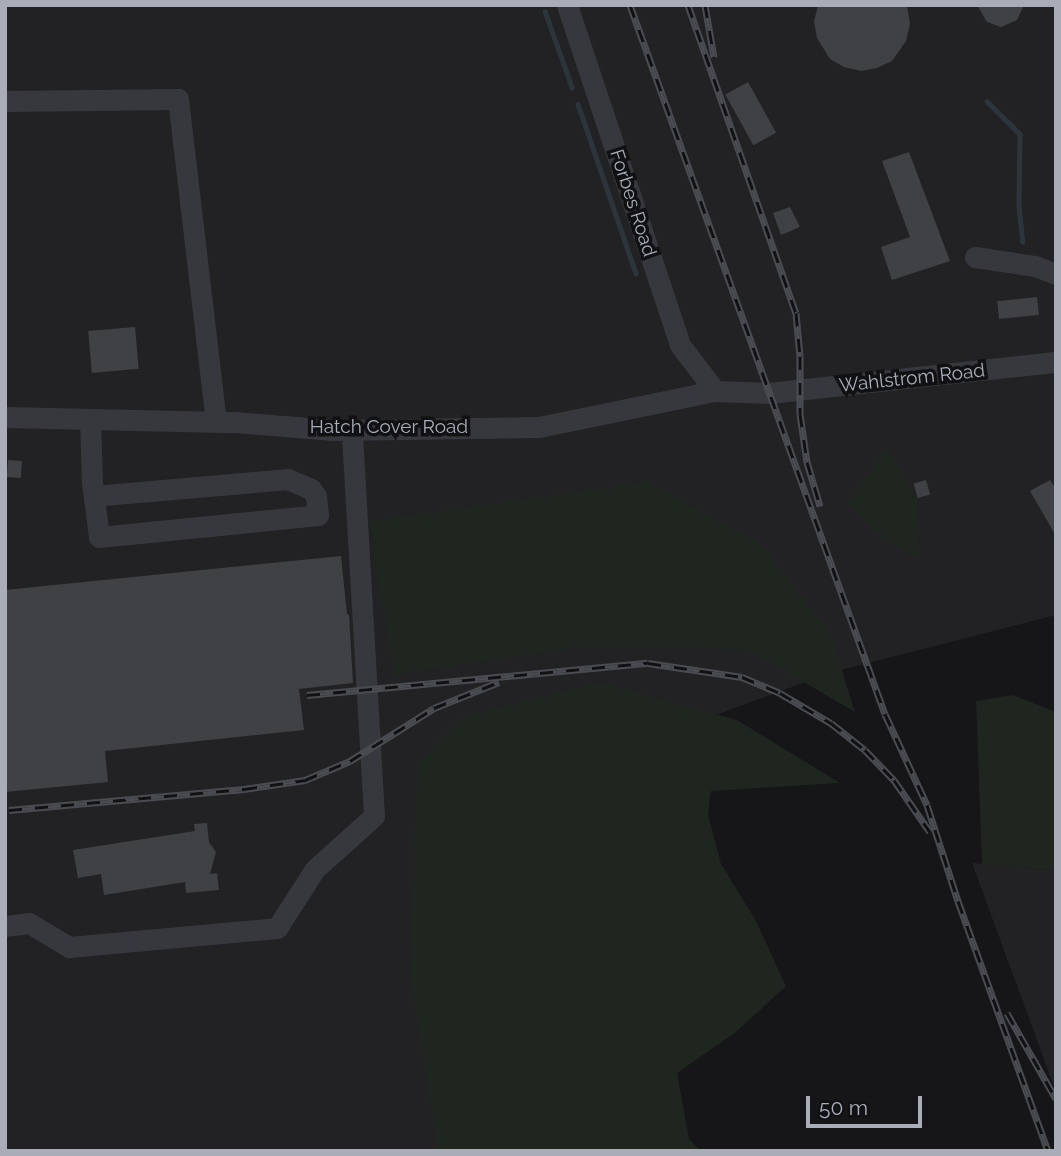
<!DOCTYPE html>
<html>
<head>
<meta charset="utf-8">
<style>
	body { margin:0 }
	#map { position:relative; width:1061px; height:1156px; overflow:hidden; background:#161618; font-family:Raleway,sans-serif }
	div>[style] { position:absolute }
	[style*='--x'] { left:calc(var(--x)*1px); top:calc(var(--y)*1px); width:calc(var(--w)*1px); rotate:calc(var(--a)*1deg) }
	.built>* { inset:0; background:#222225 }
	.green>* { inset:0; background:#1e261f }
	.stream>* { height:4.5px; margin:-2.25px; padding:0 2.25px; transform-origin:2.25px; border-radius:2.25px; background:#2c353c }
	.building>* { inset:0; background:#404145; transform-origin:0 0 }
	.minor>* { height:21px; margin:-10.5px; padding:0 10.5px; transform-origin:10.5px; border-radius:10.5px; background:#37383d }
	.rail>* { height:7px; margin-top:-3.5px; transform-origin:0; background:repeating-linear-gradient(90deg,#111113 0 13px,#4a4c52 0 26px); box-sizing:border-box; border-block:2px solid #4a4c52 }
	span { translate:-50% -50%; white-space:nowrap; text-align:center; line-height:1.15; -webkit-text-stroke:7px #111113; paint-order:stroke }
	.street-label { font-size:19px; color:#a8adb8 }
	.frame { position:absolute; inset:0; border:7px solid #a8adb8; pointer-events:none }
	.scale { position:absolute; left:806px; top:1096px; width:116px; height:32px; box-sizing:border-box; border:4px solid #a8adb8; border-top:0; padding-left:9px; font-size:21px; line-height:24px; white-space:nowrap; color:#a8adb8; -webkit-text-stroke:5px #111113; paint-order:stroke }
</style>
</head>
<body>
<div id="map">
	<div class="built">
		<div style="clip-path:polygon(5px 5px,1056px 5px,1056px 615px,833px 672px,547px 777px,511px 1151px,5px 1151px)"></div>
		<div style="clip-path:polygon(972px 863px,1056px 870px,1056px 1092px)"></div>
	</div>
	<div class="green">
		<div style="clip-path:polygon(887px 449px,917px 497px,920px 559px,892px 544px,846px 503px)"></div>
		<div style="clip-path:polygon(646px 482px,758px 541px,830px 633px,855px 712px,747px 649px,578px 647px,394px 674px,368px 521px)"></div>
		<div style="clip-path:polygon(600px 682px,737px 720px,840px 783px,711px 791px,708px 815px,721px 864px,755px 919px,786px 986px,736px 1032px,677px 1073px,689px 1139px,701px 1151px,438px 1151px,410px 976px,417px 764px,462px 717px)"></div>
		<div style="clip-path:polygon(1013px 695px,1056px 712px,1056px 870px,982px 864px,976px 701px)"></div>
	</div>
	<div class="stream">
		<div style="--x:545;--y:11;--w:81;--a:70.4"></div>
		<div style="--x:987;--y:101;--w:47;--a:45"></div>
		<div style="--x:1020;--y:134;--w:72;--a:90.8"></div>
		<div style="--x:1019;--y:206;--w:36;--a:84"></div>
		<div style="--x:578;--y:104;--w:179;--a:71.1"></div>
	</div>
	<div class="building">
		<div style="clip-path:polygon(818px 5px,907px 5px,910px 24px,906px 41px,892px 61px,877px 68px,861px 71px,844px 67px,830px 59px,817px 38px,814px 22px)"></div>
		<div style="clip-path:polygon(977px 5px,1024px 5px,1017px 20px,1001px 27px,987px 22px)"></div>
		<div style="left:748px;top:82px;width:58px;height:26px;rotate:61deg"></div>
		<div style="clip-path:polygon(909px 152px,950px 261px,892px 280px,881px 247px,910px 237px,882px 161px)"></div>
		<div style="clip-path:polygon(790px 207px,800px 227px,781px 235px,773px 213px)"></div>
		<div style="left:1037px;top:297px;width:18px;height:40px;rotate:84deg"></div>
		<div style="left:135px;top:327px;width:42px;height:47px;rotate:85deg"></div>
		<div style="left:8px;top:460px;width:14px;height:17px;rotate:4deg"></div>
		<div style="left:926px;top:480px;width:15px;height:13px;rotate:74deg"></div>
		<div style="clip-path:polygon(1050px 480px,1056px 489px,1056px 536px,1030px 491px)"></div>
		<div style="clip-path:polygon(341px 556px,347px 614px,349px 615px,353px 683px,299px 689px,304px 730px,105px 751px,108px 782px,5px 792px,5px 590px)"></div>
		<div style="clip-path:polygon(207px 823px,209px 842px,216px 852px,210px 874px,217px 873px,219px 890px,186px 893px,185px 882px,104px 895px,101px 874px,78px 878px,73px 850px,195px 831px,194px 824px)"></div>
	</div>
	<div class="minor">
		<div style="--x:567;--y:5;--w:358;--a:71.6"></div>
		<div style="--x:680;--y:345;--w:58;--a:52.7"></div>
		<div style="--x:5;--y:101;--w:173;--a:-0.7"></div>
		<div style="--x:178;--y:99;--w:324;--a:83.3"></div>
		<div style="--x:975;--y:257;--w:61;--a:8.5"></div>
		<div style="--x:1035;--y:266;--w:22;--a:21"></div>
		<div style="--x:5;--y:417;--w:229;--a:1.3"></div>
		<div style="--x:234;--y:422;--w:99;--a:4.6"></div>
		<div style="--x:333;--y:430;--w:206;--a:-0.8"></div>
		<div style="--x:539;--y:427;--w:180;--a:-11.6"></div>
		<div style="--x:715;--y:391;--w:54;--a:2.1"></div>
		<div style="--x:769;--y:393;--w:289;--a:-6.2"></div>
		<div style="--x:90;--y:419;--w:63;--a:88.2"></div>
		<div style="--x:92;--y:482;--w:55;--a:82.7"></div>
		<div style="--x:99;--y:537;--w:220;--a:-5.7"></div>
		<div style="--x:318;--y:515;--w:19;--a:-96"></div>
		<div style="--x:316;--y:496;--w:9;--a:-126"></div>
		<div style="--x:311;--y:489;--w:25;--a:-157"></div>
		<div style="--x:288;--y:479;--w:194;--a:175"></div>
		<div style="--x:5;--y:926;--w:24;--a:-7"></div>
		<div style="--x:29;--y:923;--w:47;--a:31"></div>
		<div style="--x:69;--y:947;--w:209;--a:-5.2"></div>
		<div style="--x:277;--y:928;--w:70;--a:-57.2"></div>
		<div style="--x:315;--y:869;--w:79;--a:-41.9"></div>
		<div style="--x:374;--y:816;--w:387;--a:-93.3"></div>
	</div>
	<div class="rail">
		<div style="--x:630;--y:5;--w:753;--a:70.22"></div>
		<div style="--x:885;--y:714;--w:100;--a:65.2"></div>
		<div style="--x:927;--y:805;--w:101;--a:72.1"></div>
		<div style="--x:958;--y:901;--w:266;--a:70.2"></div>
		<div style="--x:688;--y:5;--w:326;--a:70.7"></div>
		<div style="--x:796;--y:313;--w:43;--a:84.7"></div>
		<div style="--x:800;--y:356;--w:58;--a:90"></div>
		<div style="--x:800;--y:414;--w:49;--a:81.7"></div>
		<div style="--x:807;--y:462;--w:46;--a:73.5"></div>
		<div style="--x:705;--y:5;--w:53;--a:80.2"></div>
		<div style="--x:307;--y:695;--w:342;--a:-5.4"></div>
		<div style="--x:648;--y:663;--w:95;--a:8.5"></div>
		<div style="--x:742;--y:677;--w:41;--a:22.8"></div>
		<div style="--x:780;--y:693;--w:59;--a:30.5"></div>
		<div style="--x:831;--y:723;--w:43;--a:38.5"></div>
		<div style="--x:865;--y:750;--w:42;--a:46"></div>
		<div style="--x:894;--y:780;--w:63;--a:55.3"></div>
		<div style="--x:9;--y:810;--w:236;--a:-5.1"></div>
		<div style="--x:244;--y:789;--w:62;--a:-8.4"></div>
		<div style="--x:305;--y:780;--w:49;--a:-22.9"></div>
		<div style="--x:350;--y:761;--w:99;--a:-32.2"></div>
		<div style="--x:434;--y:708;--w:70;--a:-21.8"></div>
		<div style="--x:1007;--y:1013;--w:99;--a:60.3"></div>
	</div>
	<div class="street-label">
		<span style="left:633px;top:203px;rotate:72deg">Forbes Road</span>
		<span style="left:912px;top:378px;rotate:-6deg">Wahlstrom Road</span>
		<span style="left:389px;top:427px">Hatch Cover Road</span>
	</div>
	<div class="frame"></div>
	<div class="scale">50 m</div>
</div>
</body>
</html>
